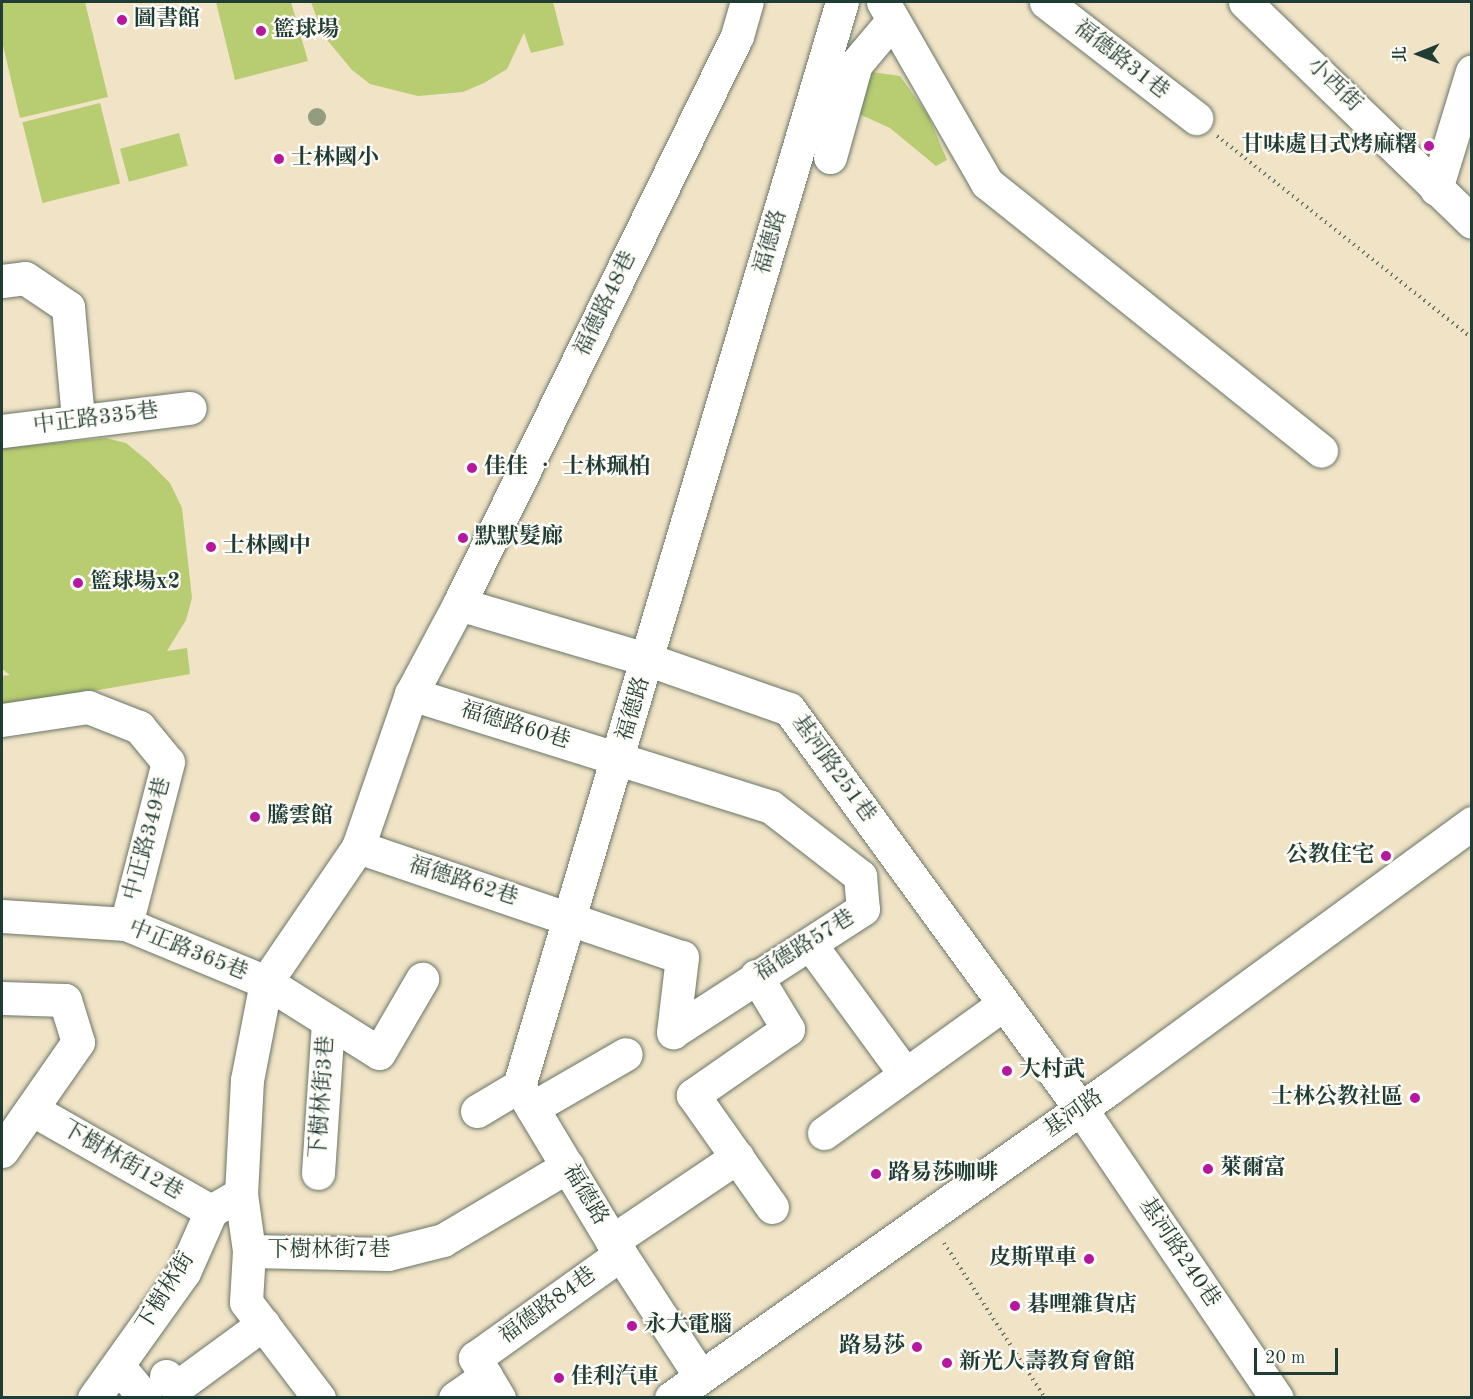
<!DOCTYPE html>
<html>
<head>
<meta charset="utf-8">
<style>
	body { margin:0 }
	#map { position:relative; width:1473px; height:1399px; overflow:hidden; background:#f1e3c6; font-family:"Old Standard TT","Noto Serif TC",serif }
	div>[style] { position:absolute }
	[style*='--x'] { left:calc(var(--x)*1px); top:calc(var(--y)*1px); width:calc(var(--w)*1px); rotate:calc(var(--a)*1deg) }
	.green>* { inset:0; background:#b8cd71; transform-origin:0 0 }
	.path>* { height:4px; margin-top:-2px; transform-origin:0; background:repeating-linear-gradient(90deg,#687767 0 1.5px,transparent 0 6px) }
	.roads { filter:drop-shadow(0 0 2px #687767) drop-shadow(0 0 2px #687767) }
	.minor>* { height:33px; margin:-16.5px; padding:0 16.5px; transform-origin:16.5px; border-radius:16.5px; background:#fff }
	.trees>* { width:18px; height:18px; margin:-9px; border-radius:50%; background:#929c7e }
	.dots>* { width:16px; height:16px; translate:-50% -50%; box-sizing:border-box; border:3px solid #fdfcf7; border-radius:50% }
	span { translate:-50% -50%; white-space:nowrap; text-align:center; line-height:1.15; -webkit-text-stroke:4.5px #fdfcf7; paint-order:stroke }
	.poi-label { font-size:22px; color:#1f3d34; font-weight:700 }
	.left { translate:0 -50%; text-align:left }
	.right { translate:-100% -50%; text-align:right }
	.street-label { font-size:22px; color:#1f3d34 }
	.frame { position:absolute; inset:0; border:3px solid #1f3d34; pointer-events:none }
	.north { position:absolute; left:1389px; top:24px; width:60px; height:60px; -webkit-text-stroke:4px #fdfcf7; paint-order:stroke; rotate:269deg; font-size:16px; font-weight:700; line-height:24px; text-align:center; color:#1f3d34 }
	.north::after { content:''; display:block; margin:auto; width:21px; height:27px; background:#1f3d34; clip-path:polygon(50% 0,100% 100%,50% 72%,0 100%) }
	.scale { position:absolute; left:1254px; top:1348px; width:84px; height:27px; box-sizing:border-box; border:3px solid #1f3d34; border-top:0; padding-left:8px; font-size:18px; line-height:21px; white-space:nowrap; color:#1f3d34; -webkit-text-stroke:4px #fdfcf7; paint-order:stroke }
</style>
</head>
<body>
<div id="map">
	<div class="green">
		<div style="clip-path:polygon(2px 2px,85px 2px,108px 97px,20px 118px,2px 41px)"></div>
		<div style="clip-path:polygon(216px 2px,291px 2px,308px 61px,235px 80px)"></div>
		<div style="clip-path:polygon(311px 2px,553px 2px,564px 45px,531px 53px,524px 33px,507px 69px,484px 83px,463px 92px,418px 96px,370px 84px,352px 70px,323px 35px)"></div>
		<div style="clip-path:polygon(872px 72px,900px 76px,928px 115px,947px 160px,936px 166px,890px 128px,850px 110px,861px 81px)"></div>
		<div style="left:100px;top:103px;width:83px;height:80px;rotate:76deg"></div>
		<div style="left:179px;top:133px;width:34px;height:61px;rotate:75deg"></div>
		<div style="clip-path:polygon(106px 438px,126px 443px,149px 462px,170px 483px,182px 508px,192px 598px,186px 620px,167px 651px,187px 648px,190px 674px,2px 707px,2px 676px,10px 675px,2px 669px,2px 448px)"></div>
	</div>
	<div class="path">
		<div style="--x:1217;--y:136;--w:325;--a:38.4"></div>
		<div style="--x:944;--y:1243;--w:185;--a:56.9"></div>
	</div>
	<div class="roads">
		<div class="minor">
			<div style="--x:883;--y:2;--w:209;--a:60.1"></div>
			<div style="--x:987;--y:183;--w:428;--a:38.7"></div>
			<div style="--x:1046;--y:2;--w:190;--a:37.7"></div>
			<div style="--x:1245;--y:2;--w:316;--a:44.1"></div>
			<div style="--x:830;--y:157;--w:97;--a:-74.4"></div>
			<div style="--x:856;--y:64;--w:57;--a:-49.9"></div>
			<div style="--x:1436;--y:189;--w:123;--a:-73"></div>
			<div style="--x:2;--y:281;--w:23;--a:-7"></div>
			<div style="--x:25;--y:278;--w:52;--a:34"></div>
			<div style="--x:68;--y:307;--w:112;--a:84.9"></div>
			<div style="--x:2;--y:431;--w:189;--a:-7"></div>
			<div style="--x:459;--y:604;--w:198;--a:16.4"></div>
			<div style="--x:649;--y:660;--w:148;--a:19.3"></div>
			<div style="--x:789;--y:709;--w:495;--a:53.9"></div>
			<div style="--x:1081;--y:1109;--w:349;--a:55.9"></div>
			<div style="--x:411;--y:694;--w:377;--a:17.4"></div>
			<div style="--x:771;--y:807;--w:113;--a:37.8"></div>
			<div style="--x:860;--y:876;--w:33;--a:85"></div>
			<div style="--x:863;--y:909;--w:226;--a:147.1"></div>
			<div style="--x:2;--y:720;--w:87;--a:-8.6"></div>
			<div style="--x:88;--y:707;--w:55;--a:21.4"></div>
			<div style="--x:139;--y:727;--w:45;--a:50.4"></div>
			<div style="--x:168;--y:762;--w:167;--a:104.5"></div>
			<div style="--x:358;--y:847;--w:342;--a:18.8"></div>
			<div style="--x:682;--y:957;--w:76;--a:96.8"></div>
			<div style="--x:2;--y:916;--w:124;--a:3.7"></div>
			<div style="--x:126;--y:924;--w:152;--a:22.5"></div>
			<div style="--x:266;--y:982;--w:133;--a:32.1"></div>
			<div style="--x:379;--y:1053;--w:86;--a:-59.8"></div>
			<div style="--x:810;--y:944;--w:161;--a:53.8"></div>
			<div style="--x:756;--y:976;--w:62;--a:58.9"></div>
			<div style="--x:788;--y:1029;--w:116;--a:145.2"></div>
			<div style="--x:693;--y:1095;--w:137;--a:54.8"></div>
			<div style="--x:2;--y:998;--w:63;--a:1.8"></div>
			<div style="--x:65;--y:1000;--w:44;--a:72.8"></div>
			<div style="--x:78;--y:1042;--w:133;--a:124.9"></div>
			<div style="--x:532;--y:1108;--w:108;--a:-29.9"></div>
			<div style="--x:33;--y:1110;--w:205;--a:29.6"></div>
			<div style="--x:477;--y:1111;--w:49;--a:-30.8"></div>
			<div style="--x:824;--y:1133;--w:219;--a:-35.7"></div>
			<div style="--x:318;--y:1173;--w:152;--a:-86.2"></div>
			<div style="--x:241;--y:1194;--w:58;--a:82"></div>
			<div style="--x:249;--y:1251;--w:51;--a:93.4"></div>
			<div style="--x:246;--y:1302;--w:121;--a:52.8"></div>
			<div style="--x:612;--y:1241;--w:151;--a:-33.9"></div>
			<div style="--x:249;--y:1251;--w:139;--a:1.2"></div>
			<div style="--x:388;--y:1254;--w:57;--a:-14.3"></div>
			<div style="--x:443;--y:1240;--w:145;--a:-30.6"></div>
			<div style="--x:118;--y:1366;--w:42;--a:49.8"></div>
			<div style="--x:166;--y:1376;--w:16;--a:45"></div>
			<div style="--x:177;--y:1387;--w:107;--a:-36.2"></div>
			<div style="--x:700;--y:1376;--w:161;--a:-123.1"></div>
			<div style="--x:612;--y:1241;--w:181;--a:-121"></div>
			<div style="--x:519;--y:1086;--w:1131;--a:-73.41"></div>
			<div style="--x:94;--y:1398;--w:155;--a:-54.5"></div>
			<div style="--x:184;--y:1272;--w:67;--a:-66.1"></div>
			<div style="--x:211;--y:1211;--w:34;--a:-30"></div>
			<div style="--x:241;--y:1194;--w:114;--a:-87"></div>
			<div style="--x:247;--y:1080;--w:100;--a:-79"></div>
			<div style="--x:266;--y:982;--w:163;--a:-55.7"></div>
			<div style="--x:358;--y:847;--w:162;--a:-70.9"></div>
			<div style="--x:411;--y:694;--w:102;--a:-61.9"></div>
			<div style="--x:459;--y:604;--w:632;--a:-63.92"></div>
			<div style="--x:737;--y:36;--w:35;--a:-74"></div>
			<div style="--x:455;--y:1398;--w:38;--a:-35"></div>
			<div style="--x:499;--y:1398;--w:47;--a:-121"></div>
			<div style="--x:475;--y:1358;--w:179;--a:-35.5"></div>
			<div style="--x:671;--y:1398;--w:537;--a:-35.23"></div>
			<div style="--x:1110;--y:1088;--w:449;--a:-36.2"></div>
		</div>
	</div>
	<div class="trees">
		<div style="left:317px;top:117px"></div>
	</div>
	<div class="dots">
		<div style="left:122px;top:20px;background:#b5179e"></div>
		<div style="left:261px;top:31px;background:#b5179e"></div>
		<div style="left:1429px;top:146px;background:#b5179e"></div>
		<div style="left:279px;top:159px;background:#b5179e"></div>
		<div style="left:472px;top:468px;background:#b5179e"></div>
		<div style="left:463px;top:538px;background:#b5179e"></div>
		<div style="left:211px;top:547px;background:#b5179e"></div>
		<div style="left:78px;top:583px;background:#b5179e"></div>
		<div style="left:255px;top:817px;background:#b5179e"></div>
		<div style="left:1386px;top:856px;background:#b5179e"></div>
		<div style="left:1007px;top:1071px;background:#b5179e"></div>
		<div style="left:1415px;top:1098px;background:#b5179e"></div>
		<div style="left:1208px;top:1169px;background:#b5179e"></div>
		<div style="left:876px;top:1174px;background:#b5179e"></div>
		<div style="left:1089px;top:1259px;background:#b5179e"></div>
		<div style="left:1015px;top:1306px;background:#b5179e"></div>
		<div style="left:632px;top:1326px;background:#b5179e"></div>
		<div style="left:917px;top:1347px;background:#b5179e"></div>
		<div style="left:947px;top:1363px;background:#b5179e"></div>
		<div style="left:559px;top:1378px;background:#b5179e"></div>
	</div>
	<div class="poi-label">
		<span class="left" style="left:134px;top:20px">圖書館</span>
		<span class="left" style="left:273px;top:31px">籃球場</span>
		<span class="right" style="left:1417px;top:146px">甘味處日式烤麻糬</span>
		<span class="left" style="left:291px;top:159px">士林國小</span>
		<span class="left" style="left:484px;top:468px">佳佳 ‧ 士林珮柏</span>
		<span class="left" style="left:475px;top:538px">默默髮廊</span>
		<span class="left" style="left:223px;top:547px">士林國中</span>
		<span class="left" style="left:90px;top:583px">籃球場x2</span>
		<span class="left" style="left:267px;top:817px">騰雲館</span>
		<span class="right" style="left:1374px;top:856px">公教住宅</span>
		<span class="left" style="left:1019px;top:1071px">大村武</span>
		<span class="right" style="left:1403px;top:1098px">士林公教社區</span>
		<span class="left" style="left:1220px;top:1169px">萊爾富</span>
		<span class="left" style="left:888px;top:1174px">路易莎咖啡</span>
		<span class="right" style="left:1077px;top:1259px">皮斯單車</span>
		<span class="left" style="left:1027px;top:1306px">碁哩雜貨店</span>
		<span class="left" style="left:644px;top:1326px">永大電腦</span>
		<span class="right" style="left:905px;top:1347px">路易莎</span>
		<span class="left" style="left:959px;top:1363px">新光人壽教育會館</span>
		<span class="left" style="left:571px;top:1378px">佳利汽車</span>
	</div>
	<div class="street-label">
		<span style="left:1121px;top:60px;rotate:38deg">福德路31巷</span>
		<span style="left:1334px;top:85px;rotate:44deg">小西街</span>
		<span style="left:771px;top:242px;rotate:-74deg">福德路</span>
		<span style="left:606px;top:304px;rotate:-64deg">福德路48巷</span>
		<span style="left:96px;top:419px;rotate:-7deg">中正路335巷</span>
		<span style="left:634px;top:709px;rotate:-73deg">福德路</span>
		<span style="left:515px;top:726px;rotate:17deg">福德路60巷</span>
		<span style="left:833px;top:769px;rotate:54deg">基河路251巷</span>
		<span style="left:148px;top:839px;rotate:-75deg">中正路349巷</span>
		<span style="left:463px;top:882px;rotate:18deg">福德路62巷</span>
		<span style="left:805px;top:946px;rotate:-32deg">福德路57巷</span>
		<span style="left:188px;top:951px;rotate:22deg">中正路365巷</span>
		<span style="left:323px;top:1097px;rotate:-86deg">下樹林街3巷</span>
		<span style="left:1074px;top:1114px;rotate:-35deg">基河路</span>
		<span style="left:122px;top:1161px;rotate:30deg">下樹林街12巷</span>
		<span style="left:585px;top:1195px;rotate:59deg">福德路</span>
		<span style="left:329px;top:1251px">下樹林街7巷</span>
		<span style="left:1179px;top:1253px;rotate:56deg">基河路240巷</span>
		<span style="left:166px;top:1292px;rotate:-58deg">下樹林街</span>
		<span style="left:548px;top:1306px;rotate:-36deg">福德路84巷</span>
	</div>
	<div class="frame"></div>
	<div class="north">北</div>
	<div class="scale">20 m</div>
</div>
</body>
</html>
